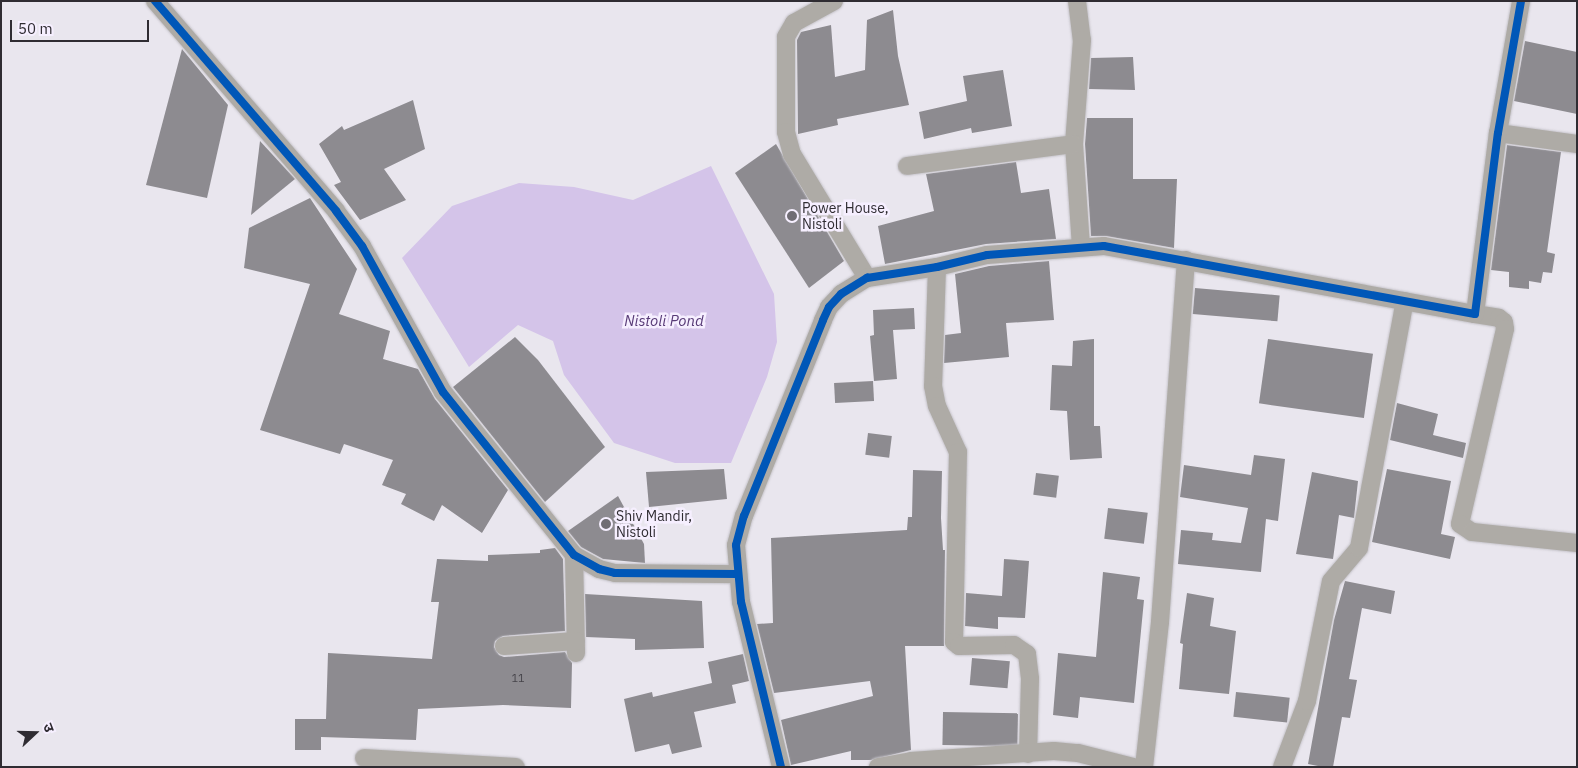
<!DOCTYPE html>
<html>
<head>
<meta charset="utf-8">
<style>
	body { margin:0 }
	#map { position:relative; width:1578px; height:768px; overflow:hidden; background:#e9e6ee; font-family:"IBM Plex Sans","Noto Sans Devanagari",sans-serif }
	div>[style] { position:absolute }
	[style*='--x'] { left:calc(var(--x)*1px); top:calc(var(--y)*1px); width:calc(var(--w)*1px); rotate:calc(var(--a)*1deg) }
	.water>* { inset:0; background:#d4c4e9 }
	.building>* { inset:0; background:#8d8b90; transform-origin:0 0 }
	.roads { filter:drop-shadow(0 0 1px #c4c2c8) drop-shadow(0 0 1px #c4c2c8) }
	.street>* { height:18px; margin:-9px; padding:0 9px; transform-origin:9px; border-radius:9px; background:#aeaba6 }
	.cycleway>* { height:8px; margin:-4px; padding:0 4px; transform-origin:4px; border-radius:4px; background:#0057b8 }
	.dots>* { width:14px; height:14px; translate:-50% -50%; box-sizing:border-box; border:2px solid #f6efff; border-radius:50% }
	span { translate:-50% -50%; white-space:nowrap; text-align:center; line-height:1.15; -webkit-text-stroke:5px #f6efff; paint-order:stroke }
	.number-label { font-size:11px; color:#46444a }
	.number-label span { -webkit-text-stroke-width:0 }
	.poi-label { font-size:14px; color:#2f2c32 }
	.left { translate:0 -50%; text-align:left }
	.water-label { font-size:15px; color:#583b77; font-style:italic }
	.frame { position:absolute; inset:0; border:2px solid #2f2c32; pointer-events:none }
	.north { position:absolute; left:10px; top:708px; width:50px; height:50px; -webkit-text-stroke:4px #f6efff; paint-order:stroke; rotate:69deg; font-size:14px; font-weight:700; line-height:20px; text-align:center; color:#2f2c32 }
	.north::after { content:''; display:block; margin:auto; width:18px; height:22px; background:#2f2c32; clip-path:polygon(50% 0,100% 100%,50% 72%,0 100%) }
	.scale { position:absolute; left:10px; top:20px; width:139px; height:22px; box-sizing:border-box; border:2px solid #2f2c32; border-top:0; padding-left:6px; font-size:15px; line-height:18px; white-space:nowrap; color:#2f2c32; -webkit-text-stroke:4px #f6efff; paint-order:stroke }
</style>
</head>
<body>
<div id="map">
	<div class="water">
		<div style="clip-path:polygon(711px 166px,774px 294px,777px 342px,767px 377px,731px 463px,675px 463px,614px 443px,564px 375px,553px 341px,518px 325px,469px 367px,402px 258px,452px 206px,519px 183px,574px 187px,633px 200px)"></div>
	</div>
	<div class="building">
		<div style="clip-path:polygon(893px 10px,898px 56px,909px 105px,837px 119px,838px 125px,798px 134px,797px 40px,801px 32px,831px 25px,835px 77px,865px 70px,867px 20px)"></div>
		<div style="clip-path:polygon(1525px 41px,1577px 52px,1577px 114px,1514px 101px)"></div>
		<div style="clip-path:polygon(182px 49px,228px 105px,207px 198px,146px 185px)"></div>
		<div style="clip-path:polygon(1133px 57px,1135px 90px,1089px 89px,1091px 58px)"></div>
		<div style="clip-path:polygon(1003px 70px,1012px 126px,972px 133px,971px 128px,924px 139px,919px 112px,967px 101px,963px 76px)"></div>
		<div style="clip-path:polygon(413px 100px,425px 149px,384px 169px,406px 200px,360px 220px,334px 185px,341px 182px,319px 144px,342px 126px,344px 130px)"></div>
		<div style="clip-path:polygon(1087px 118px,1133px 118px,1133px 179px,1177px 179px,1174px 248px,1106px 236px,1091px 236px,1085px 144px)"></div>
		<div style="clip-path:polygon(260px 141px,295px 179px,251px 215px)"></div>
		<div style="clip-path:polygon(776px 144px,844px 261px,809px 288px,735px 173px)"></div>
		<div style="clip-path:polygon(1507px 145px,1561px 152px,1547px 252px,1555px 254px,1552px 273px,1543px 272px,1541px 283px,1529px 281px,1529px 289px,1509px 287px,1509px 272px,1491px 270px)"></div>
		<div style="clip-path:polygon(1016px 162px,1021px 193px,1049px 189px,1056px 239px,986px 244px,885px 264px,878px 226px,934px 211px,926px 174px)"></div>
		<div style="clip-path:polygon(310px 198px,357px 269px,339px 314px,390px 331px,383px 359px,418px 369px,435px 399px,508px 490px,482px 533px,442px 505px,434px 521px,401px 504px,406px 494px,382px 485px,393px 460px,344px 444px,340px 454px,260px 430px,310px 284px,244px 268px,249px 228px)"></div>
		<div style="clip-path:polygon(1049px 261px,1054px 320px,1006px 323px,1009px 357px,944px 363px,945px 335px,961px 333px,955px 274px,989px 266px)"></div>
		<div style="left:1195px;top:288px;width:85px;height:26px;rotate:5deg"></div>
		<div style="clip-path:polygon(914px 308px,915px 329px,893px 330px,897px 379px,874px 381px,870px 336px,874px 335px,873px 310px)"></div>
		<div style="clip-path:polygon(515px 337px,538px 360px,605px 447px,545px 502px,453px 387px)"></div>
		<div style="clip-path:polygon(1094px 339px,1094px 426px,1100px 426px,1102px 458px,1070px 460px,1067px 411px,1050px 410px,1052px 365px,1072px 366px,1073px 341px)"></div>
		<div style="left:1268px;top:339px;width:106px;height:65px;rotate:8deg"></div>
		<div style="left:873px;top:381px;width:20px;height:39px;rotate:87deg"></div>
		<div style="clip-path:polygon(1397px 403px,1438px 414px,1433px 435px,1466px 443px,1463px 458px,1390px 440px)"></div>
		<div style="left:868px;top:433px;width:24px;height:22px;rotate:7deg"></div>
		<div style="clip-path:polygon(1254px 455px,1285px 459px,1278px 521px,1266px 519px,1261px 572px,1178px 564px,1181px 530px,1213px 533px,1212px 540px,1241px 543px,1248px 508px,1180px 497px,1184px 465px,1251px 475px)"></div>
		<div style="clip-path:polygon(724px 469px,727px 499px,649px 507px,646px 472px)"></div>
		<div style="clip-path:polygon(1387px 469px,1451px 481px,1441px 534px,1455px 537px,1450px 559px,1372px 542px)"></div>
		<div style="clip-path:polygon(913px 470px,942px 471px,941px 518px,943px 550px,945px 550px,944px 646px,905px 646px,911px 750px,871px 760px,851px 760px,851px 751px,791px 765px,781px 720px,873px 696px,870px 681px,774px 693px,757px 624px,773px 623px,771px 538px,907px 530px,908px 517px,912px 517px)"></div>
		<div style="clip-path:polygon(1312px 472px,1358px 481px,1354px 518px,1339px 515px,1333px 559px,1296px 554px)"></div>
		<div style="left:1036px;top:473px;width:23px;height:22px;rotate:7deg"></div>
		<div style="clip-path:polygon(618px 496px,644px 544px,645px 563px,603px 559px,581px 547px,568px 531px)"></div>
		<div style="left:1108px;top:508px;width:40px;height:31px;rotate:7deg"></div>
		<div style="clip-path:polygon(555px 548px,563px 559px,565px 631px,503px 636px,495px 641px,494px 647px,499px 655px,504px 657px,565px 652px,572px 663px,571px 708px,503px 705px,418px 709px,416px 740px,321px 737px,321px 750px,295px 750px,295px 719px,326px 719px,328px 653px,432px 659px,439px 602px,431px 602px,437px 559px,488px 561px,488px 555px,540px 553px,540px 550px)"></div>
		<div style="clip-path:polygon(1004px 559px,1029px 561px,1025px 618px,998px 617px,998px 629px,965px 626px,966px 593px,1002px 596px)"></div>
		<div style="clip-path:polygon(1103px 572px,1140px 577px,1137px 599px,1144px 600px,1134px 703px,1080px 697px,1078px 718px,1053px 715px,1058px 653px,1096px 657px)"></div>
		<div style="clip-path:polygon(1345px 581px,1395px 591px,1391px 614px,1362px 608px,1349px 679px,1357px 680px,1350px 718px,1342px 717px,1333px 767px,1323px 767px,1308px 764px,1334px 620px)"></div>
		<div style="clip-path:polygon(1187px 593px,1214px 598px,1210px 626px,1236px 631px,1229px 694px,1179px 689px,1183px 644px,1180px 643px)"></div>
		<div style="clip-path:polygon(585px 594px,702px 601px,704px 648px,635px 650px,635px 639px,586px 637px)"></div>
		<div style="clip-path:polygon(743px 654px,749px 681px,732px 685px,736px 703px,694px 712px,702px 747px,672px 754px,669px 744px,635px 752px,624px 699px,652px 692px,653px 697px,712px 683px,708px 662px)"></div>
		<div style="left:972px;top:658px;width:38px;height:27px;rotate:5deg"></div>
		<div style="left:1236px;top:692px;width:54px;height:25px;rotate:6deg"></div>
		<div style="left:943px;top:712px;width:75px;height:33px;rotate:1deg"></div>
	</div>
	<div class="roads">
		<div class="street">
			<div style="--x:155;--y:1;--w:277;--a:49.2"></div>
			<div style="--x:336;--y:211;--w:44;--a:53.4"></div>
			<div style="--x:362;--y:246;--w:167;--a:61"></div>
			<div style="--x:443;--y:392;--w:209;--a:51.2"></div>
			<div style="--x:574;--y:555;--w:29;--a:29"></div>
			<div style="--x:599;--y:569;--w:16;--a:14"></div>
			<div style="--x:615;--y:573;--w:122;--a:0.5"></div>
			<div style="--x:834;--y:1;--w:46;--a:151.2"></div>
			<div style="--x:794;--y:23;--w:16;--a:120"></div>
			<div style="--x:786;--y:37;--w:95;--a:90"></div>
			<div style="--x:786;--y:132;--w:23;--a:75"></div>
			<div style="--x:792;--y:154;--w:145;--a:58.8"></div>
			<div style="--x:1077;--y:1;--w:39;--a:83"></div>
			<div style="--x:1082;--y:40;--w:104;--a:94.4"></div>
			<div style="--x:1074;--y:144;--w:102;--a:86.1"></div>
			<div style="--x:1498;--y:133;--w:80;--a:7.9"></div>
			<div style="--x:907;--y:166;--w:168;--a:-7.5"></div>
			<div style="--x:937;--y:267;--w:119;--a:91.9"></div>
			<div style="--x:933;--y:386;--w:20;--a:79"></div>
			<div style="--x:937;--y:406;--w:51;--a:65.5"></div>
			<div style="--x:958;--y:452;--w:190;--a:91.2"></div>
			<div style="--x:954;--y:642;--w:6;--a:39"></div>
			<div style="--x:959;--y:646;--w:55;--a:-1"></div>
			<div style="--x:1014;--y:645;--w:16;--a:35"></div>
			<div style="--x:1027;--y:654;--w:25;--a:83"></div>
			<div style="--x:1030;--y:679;--w:75;--a:91.5"></div>
			<div style="--x:1475;--y:314;--w:24;--a:9"></div>
			<div style="--x:1499;--y:318;--w:6;--a:39"></div>
			<div style="--x:1504;--y:322;--w:7;--a:82"></div>
			<div style="--x:1505;--y:329;--w:200;--a:103"></div>
			<div style="--x:1460;--y:524;--w:14;--a:34"></div>
			<div style="--x:1472;--y:532;--w:106;--a:6"></div>
			<div style="--x:574;--y:555;--w:98;--a:88.8"></div>
			<div style="--x:504;--y:646;--w:72;--a:-4"></div>
			<div style="--x:364;--y:758;--w:152;--a:3.4"></div>
			<div style="--x:781;--y:767;--w:170;--a:-103.6"></div>
			<div style="--x:741;--y:602;--w:57;--a:-95"></div>
			<div style="--x:736;--y:545;--w:30;--a:-75"></div>
			<div style="--x:744;--y:516;--w:211;--a:-68"></div>
			<div style="--x:823;--y:320;--w:14;--a:-65"></div>
			<div style="--x:829;--y:307;--w:18;--a:-47"></div>
			<div style="--x:841;--y:294;--w:31;--a:-32"></div>
			<div style="--x:867;--y:278;--w:71;--a:-8.9"></div>
			<div style="--x:937;--y:267;--w:51;--a:-13.5"></div>
			<div style="--x:987;--y:255;--w:117;--a:-4.4"></div>
			<div style="--x:1104;--y:246;--w:377;--a:10.4"></div>
			<div style="--x:1475;--y:314;--w:182;--a:-82.8"></div>
			<div style="--x:1498;--y:133;--w:134;--a:-80.1"></div>
			<div style="--x:878;--y:767;--w:34;--a:-10"></div>
			<div style="--x:911;--y:761;--w:143;--a:-4"></div>
			<div style="--x:1054;--y:751;--w:24;--a:5"></div>
			<div style="--x:1078;--y:753;--w:57;--a:14.3"></div>
			<div style="--x:1144;--y:767;--w:146;--a:-83.7"></div>
			<div style="--x:1160;--y:622;--w:363;--a:-85.9"></div>
			<div style="--x:1282;--y:767;--w:71;--a:-69.3"></div>
			<div style="--x:1307;--y:701;--w:122;--a:-78.7"></div>
			<div style="--x:1331;--y:581;--w:43;--a:-49.7"></div>
			<div style="--x:1359;--y:548;--w:251;--a:-79.5"></div>
		</div>
	</div>
	<div class="cycleway">
		<div style="--x:155;--y:1;--w:277;--a:49.2"></div>
		<div style="--x:336;--y:211;--w:44;--a:53.4"></div>
		<div style="--x:362;--y:246;--w:167;--a:61"></div>
		<div style="--x:443;--y:392;--w:209;--a:51.2"></div>
		<div style="--x:574;--y:555;--w:29;--a:29"></div>
		<div style="--x:599;--y:569;--w:16;--a:14"></div>
		<div style="--x:615;--y:573;--w:122;--a:0.5"></div>
		<div style="--x:781;--y:767;--w:170;--a:-103.6"></div>
		<div style="--x:741;--y:602;--w:57;--a:-95"></div>
		<div style="--x:736;--y:545;--w:30;--a:-75"></div>
		<div style="--x:744;--y:516;--w:211;--a:-68"></div>
		<div style="--x:823;--y:320;--w:14;--a:-65"></div>
		<div style="--x:829;--y:307;--w:18;--a:-47"></div>
		<div style="--x:841;--y:294;--w:31;--a:-32"></div>
		<div style="--x:867;--y:278;--w:71;--a:-8.9"></div>
		<div style="--x:937;--y:267;--w:51;--a:-13.5"></div>
		<div style="--x:987;--y:255;--w:117;--a:-4.4"></div>
		<div style="--x:1104;--y:246;--w:377;--a:10.4"></div>
		<div style="--x:1475;--y:314;--w:182;--a:-82.8"></div>
		<div style="--x:1498;--y:133;--w:134;--a:-80.1"></div>
	</div>
	<div class="dots">
		<div style="left:792px;top:216px;background:#706d74"></div>
		<div style="left:606px;top:524px;background:#706d74"></div>
	</div>
	<div class="number-label">
		<span style="left:518px;top:678px">11</span>
	</div>
	<div class="poi-label">
		<span class="left" style="left:802px;top:216px">Power House,<br>Nistoli</span>
		<span class="left" style="left:616px;top:524px">Shiv Mandir,<br>Nistoli</span>
	</div>
	<div class="water-label">
		<span style="left:664px;top:321px">Nistoli Pond</span>
	</div>
	<div class="frame"></div>
	<div class="north">उ</div>
	<div class="scale">50 m</div>
</div>
</body>
</html>
